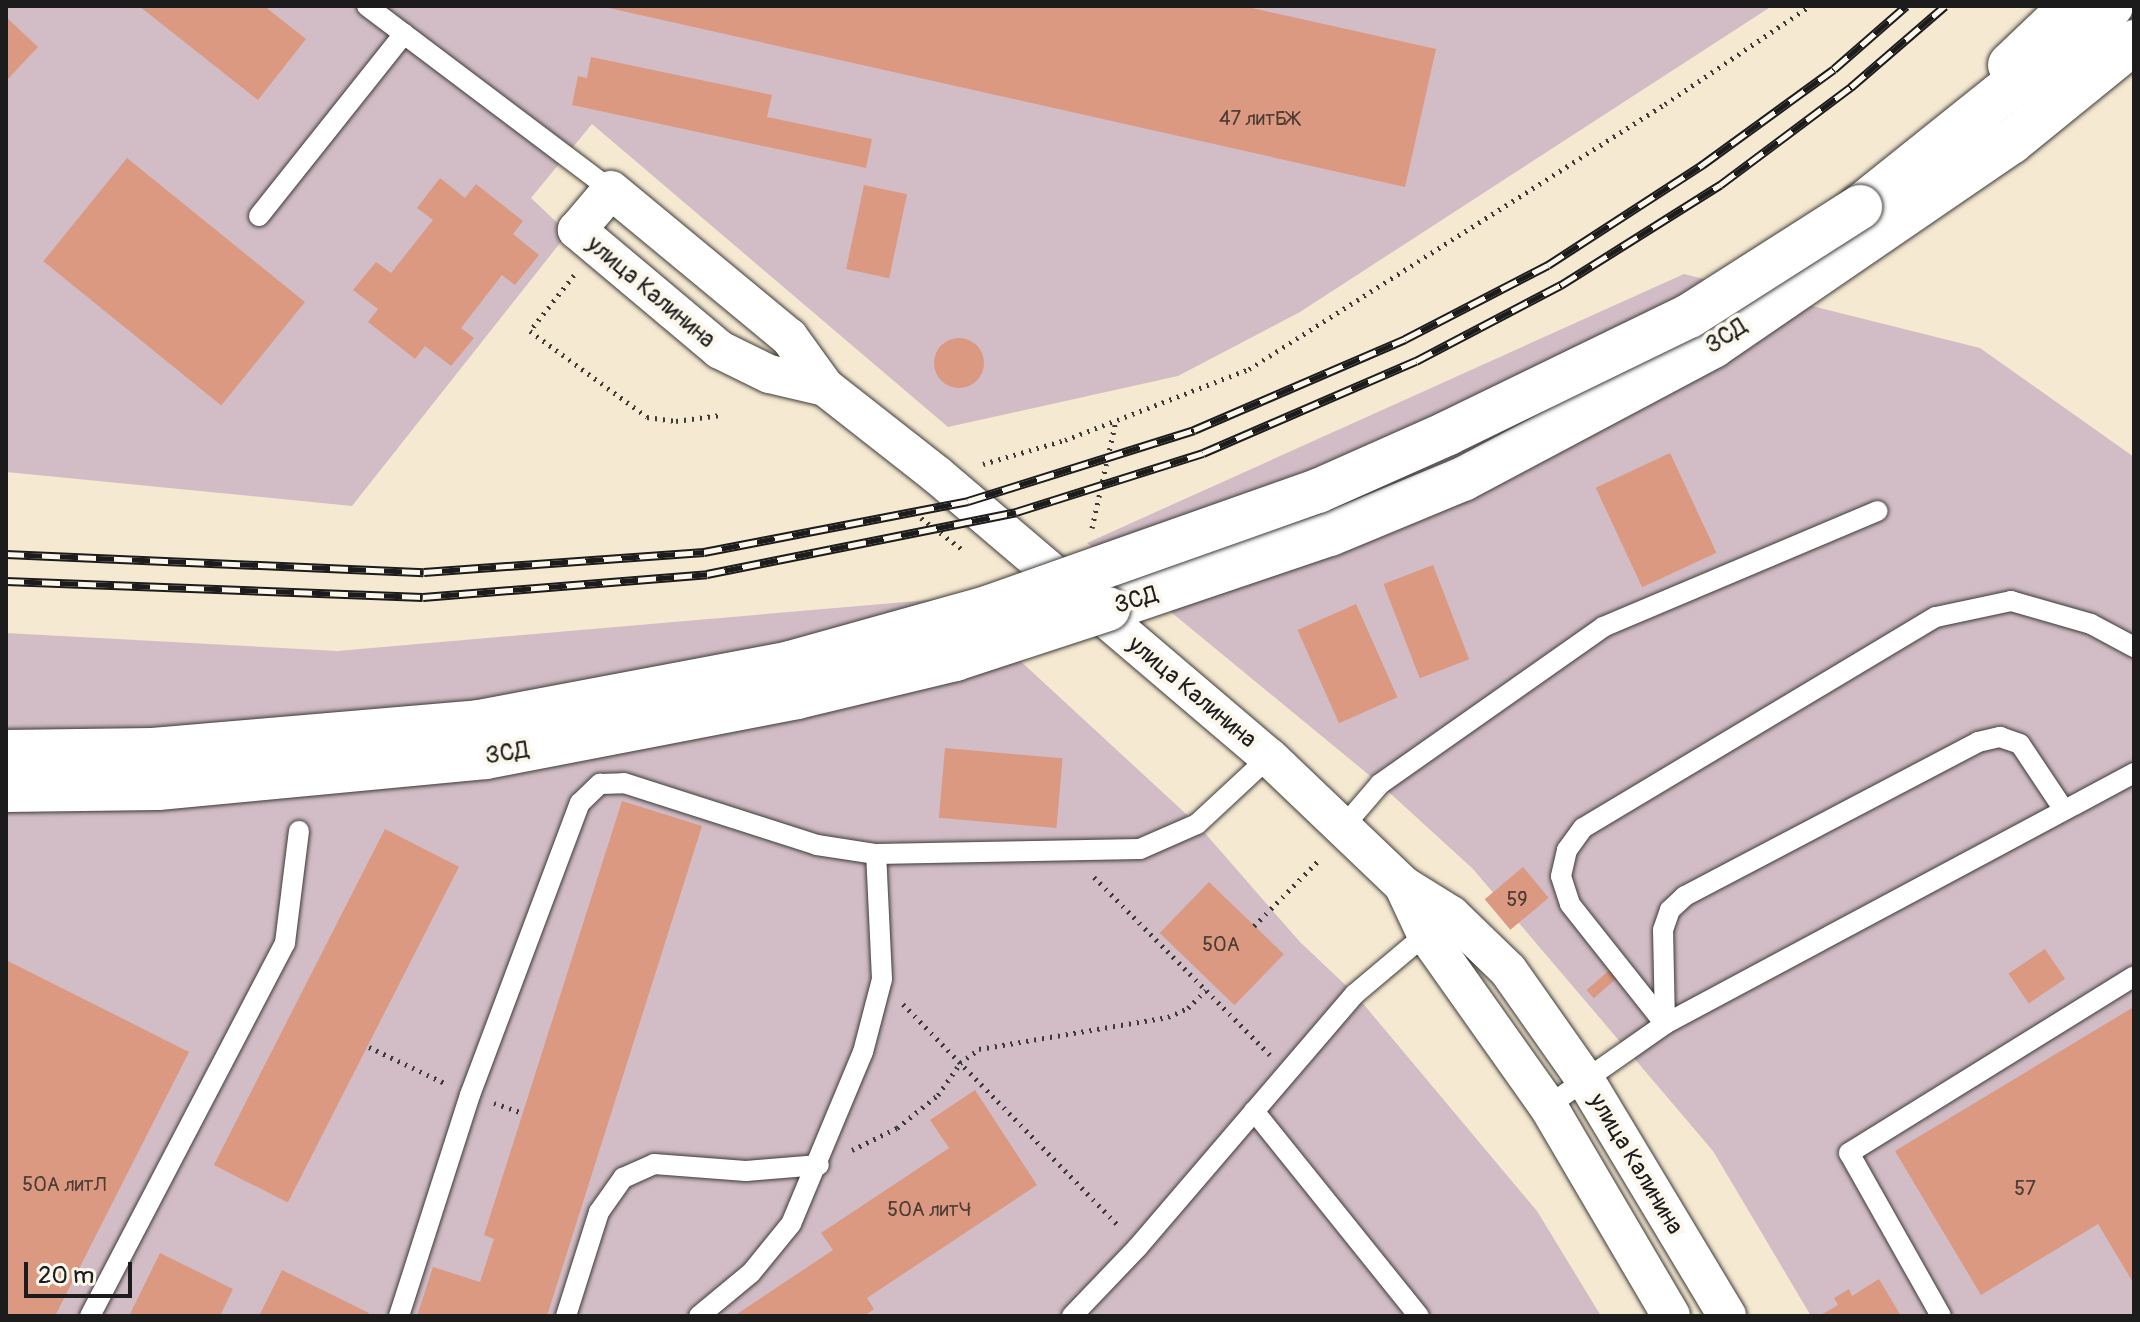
<!DOCTYPE html>
<html>
<head>
<meta charset="utf-8">
<style>
	body { margin:0 }
	#map { position:relative; width:2140px; height:1322px; overflow:hidden; background:#f6e9d2; font-family:Pangolin,sans-serif }
	div>[style] { position:absolute }
	[style*='--x'] { left:calc(var(--x)*1px); top:calc(var(--y)*1px); width:calc(var(--w)*1px); rotate:calc(var(--a)*1deg) }
	.industrial>* { inset:0; background:#d2bdc6 }
	.building>* { inset:0; background:#da9980; transform-origin:0 0 }
	.round { border-radius:50% }
	.path>* { height:5px; margin-top:-2.5px; transform-origin:0; background:repeating-linear-gradient(90deg,#3d3b37 0 2px,transparent 0 8px) }
	.roads { filter:drop-shadow(0 0 2px #3d3b37) drop-shadow(0 0 2px #3d3b37) }
	.lane>* { height:20px; margin:-10px; padding:0 10px; transform-origin:10px; border-radius:10px; background:#fff }
	.street>* { height:38px; margin:-19px; padding:0 19px; transform-origin:19px; border-radius:19px; background:#fff }
	.primary>* { height:44px; margin:-22px; padding:0 22px; transform-origin:22px; border-radius:22px; background:#fff }
	.highway>* { height:44px; margin:-22px; padding:0 22px; transform-origin:22px; border-radius:22px; background:#fff }
	.rail>* { height:9px; margin-top:-4.5px; transform-origin:0; background:repeating-linear-gradient(90deg,#fbf7ec 0 18px,#1c1c1c 0 36px); box-sizing:border-box; border-block:2px solid #1c1c1c }
	.bridges { filter:drop-shadow(0 0 2px #3d3b37) drop-shadow(0 0 2px #3d3b37) }
	.highway-bridge>* { height:44px; margin:-22px; padding:0 22px; transform-origin:22px; border-radius:22px; background:#fff }
	span { translate:-50% -50%; white-space:nowrap; text-align:center; line-height:1.15; -webkit-text-stroke:8px #fbf7ec; paint-order:stroke }
	.number-label { font-size:20px; color:#4c3b35 }
	.number-label span { -webkit-text-stroke-width:0 }
	.street-label { font-size:24px; color:#1c1c1c }
	.frame { position:absolute; inset:0; border:8px solid #1c1c1c; pointer-events:none }
	.scale { position:absolute; left:24px; top:1262px; width:108px; height:36px; box-sizing:border-box; border:4px solid #1c1c1c; border-top:0; padding-left:10px; font-size:24px; line-height:28px; white-space:nowrap; color:#1c1c1c; -webkit-text-stroke:6px #fbf7ec; paint-order:stroke }
</style>
</head>
<body>
<div id="map">
	<div class="industrial">
		<div style="clip-path:polygon(6px 6px,1772px 6px,1300px 312px,1178px 376px,948px 427px,592px 124px,531px 198px,568px 233px,352px 506px,6px 472px)"></div>
		<div style="clip-path:polygon(1684px 274px,1980px 348px,2134px 457px,2134px 1316px,1811px 1316px,1713px 1151px,1473px 869px,1380px 784px,1087px 543px)"></div>
		<div style="clip-path:polygon(952px 598px,1197px 824px,1300px 942px,1355px 994px,1537px 1211px,1601px 1316px,6px 1316px,6px 633px,337px 651px)"></div>
	</div>
	<div class="building">
		<div style="clip-path:polygon(139px 6px,264px 6px,306px 39px,258px 100px)"></div>
		<div style="clip-path:polygon(600px 6px,1243px 6px,1436px 49px,1405px 187px)"></div>
		<div style="clip-path:polygon(6px 17px,38px 47px,6px 81px)"></div>
		<div style="clip-path:polygon(591px 57px,772px 95px,767px 117px,872px 139px,866px 168px,572px 105px,578px 76px,587px 78px)"></div>
		<div style="left:127px;top:158px;width:229px;height:133px;rotate:39deg"></div>
		<div style="clip-path:polygon(440px 178px,465px 198px,476px 184px,523px 221px,513px 234px,539px 255px,515px 285px,502px 275px,461px 328px,474px 338px,451px 366px,425px 346px,415px 359px,368px 322px,378px 309px,353px 290px,376px 262px,391px 273px,433px 220px,417px 208px)"></div>
		<div style="left:864px;top:185px;width:44px;height:86px;rotate:12deg"></div>
		<div class="round" style="left:934px;top:338px;width:50px;height:50px"></div>
		<div style="left:1670px;top:453px;width:110px;height:82px;rotate:65deg"></div>
		<div style="left:1433px;top:565px;width:101px;height:53px;rotate:69deg"></div>
		<div style="left:1356px;top:604px;width:102px;height:64px;rotate:66deg"></div>
		<div style="left:945px;top:748px;width:118px;height:70px;rotate:5deg"></div>
		<div style="clip-path:polygon(622px 801px,702px 826px,547px 1316px,417px 1316px,433px 1267px,480px 1282px,494px 1239px,484px 1235px)"></div>
		<div style="left:385px;top:829px;width:83px;height:377px;rotate:27deg"></div>
		<div style="left:1523px;top:867px;width:40px;height:50px;rotate:50deg"></div>
		<div style="left:1209px;top:882px;width:104px;height:71px;rotate:44deg"></div>
		<div style="left:2045px;top:949px;width:36px;height:44px;rotate:56deg"></div>
		<div style="clip-path:polygon(6px 960px,189px 1052px,55px 1316px,6px 1316px)"></div>
		<div style="left:1613px;top:967px;width:11px;height:35px;rotate:49deg"></div>
		<div style="clip-path:polygon(2132px 1008px,2134px 1284px,2098px 1224px,1981px 1295px,1895px 1151px)"></div>
		<div style="clip-path:polygon(975px 1090px,1037px 1185px,867px 1298px,874px 1309px,864px 1316px,734px 1316px,833px 1250px,821px 1233px,949px 1148px,930px 1120px)"></div>
		<div style="clip-path:polygon(160px 1253px,233px 1289px,220px 1316px,129px 1316px)"></div>
		<div style="clip-path:polygon(282px 1270px,369px 1313px,367px 1316px,259px 1316px)"></div>
		<div style="clip-path:polygon(1879px 1279px,1901px 1316px,1819px 1316px,1838px 1305px,1834px 1298px,1849px 1289px,1852px 1296px)"></div>
	</div>
	<div class="path">
		<div style="--x:574;--y:275;--w:71;--a:128.2"></div>
		<div style="--x:530;--y:331;--w:145;--a:36.3"></div>
		<div style="--x:647;--y:417;--w:29;--a:8"></div>
		<div style="--x:676;--y:421;--w:45;--a:-7.6"></div>
		<div style="--x:983;--y:464;--w:85;--a:-16.3"></div>
		<div style="--x:1065;--y:440;--w:197;--a:-21.1"></div>
		<div style="--x:1249;--y:369;--w:493;--a:-32.5"></div>
		<div style="--x:1665;--y:104;--w:175;--a:-34.1"></div>
		<div style="--x:919;--y:510;--w:8;--a:76"></div>
		<div style="--x:921;--y:518;--w:53;--a:37.3"></div>
		<div style="--x:1092;--y:528;--w:110;--a:-77.4"></div>
		<div style="--x:1094;--y:877;--w:250;--a:45.3"></div>
		<div style="--x:1254;--y:926;--w:95;--a:-45.4"></div>
		<div style="--x:903;--y:1004;--w:310;--a:45.8"></div>
		<div style="--x:369;--y:1047;--w:86;--a:25.4"></div>
		<div style="--x:494;--y:1103;--w:31;--a:19"></div>
		<div style="--x:852;--y:1150;--w:50;--a:-26.1"></div>
		<div style="--x:897;--y:1128;--w:53;--a:-38.8"></div>
		<div style="--x:938;--y:1095;--w:39;--a:-55"></div>
		<div style="--x:960;--y:1063;--w:24;--a:-36"></div>
		<div style="--x:979;--y:1049;--w:192;--a:-9.6"></div>
		<div style="--x:1168;--y:1017;--w:22;--a:-24"></div>
		<div style="--x:1188;--y:1008;--w:25;--a:-45"></div>
	</div>
	<div class="roads">
		<div class="lane">
			<div style="--x:367;--y:6;--w:306;--a:37"></div>
			<div style="--x:259;--y:216;--w:233;--a:-51.5"></div>
			<div style="--x:1344;--y:826;--w:55;--a:-49.4"></div>
			<div style="--x:1380;--y:784;--w:273;--a:-35.1"></div>
			<div style="--x:1603;--y:627;--w:298;--a:-22.9"></div>
			<div style="--x:1665;--y:1024;--w:153;--a:-128.4"></div>
			<div style="--x:1570;--y:904;--w:29;--a:-108"></div>
			<div style="--x:1561;--y:876;--w:27;--a:-77"></div>
			<div style="--x:1567;--y:850;--w:27;--a:-54"></div>
			<div style="--x:1583;--y:828;--w:411;--a:-30.9"></div>
			<div style="--x:1936;--y:617;--w:77;--a:-12"></div>
			<div style="--x:2011;--y:601;--w:83;--a:16"></div>
			<div style="--x:2091;--y:624;--w:49;--a:28.1"></div>
			<div style="--x:1665;--y:1024;--w:94;--a:-91.2"></div>
			<div style="--x:1663;--y:930;--w:21;--a:-71"></div>
			<div style="--x:1670;--y:910;--w:21;--a:-43"></div>
			<div style="--x:1685;--y:896;--w:331;--a:-27.7"></div>
			<div style="--x:1978;--y:742;--w:23;--a:-13"></div>
			<div style="--x:2000;--y:737;--w:21;--a:19"></div>
			<div style="--x:2020;--y:744;--w:79;--a:56.3"></div>
			<div style="--x:1548;--y:1106;--w:143;--a:-35"></div>
			<div style="--x:1665;--y:1024;--w:532;--a:-28.15"></div>
			<div style="--x:1254;--y:1111;--w:263;--a:51.2"></div>
			<div style="--x:90;--y:1316;--w:421;--a:-62.4"></div>
			<div style="--x:285;--y:943;--w:113;--a:-82.9"></div>
			<div style="--x:399;--y:1316;--w:232;--a:-72.2"></div>
			<div style="--x:470;--y:1095;--w:312;--a:-69.4"></div>
			<div style="--x:580;--y:803;--w:28;--a:-44"></div>
			<div style="--x:600;--y:784;--w:24;--a:-2"></div>
			<div style="--x:624;--y:783;--w:203;--a:17.8"></div>
			<div style="--x:817;--y:845;--w:60;--a:8.7"></div>
			<div style="--x:876;--y:854;--w:264;--a:-1.1"></div>
			<div style="--x:1140;--y:849;--w:62;--a:-23.7"></div>
			<div style="--x:1197;--y:824;--w:98;--a:-42.9"></div>
			<div style="--x:566;--y:1316;--w:109;--a:-72.4"></div>
			<div style="--x:599;--y:1212;--w:42;--a:-54.8"></div>
			<div style="--x:623;--y:1178;--w:34;--a:-24"></div>
			<div style="--x:654;--y:1164;--w:92;--a:4.4"></div>
			<div style="--x:746;--y:1171;--w:73;--a:-4.7"></div>
			<div style="--x:699;--y:1316;--w:67;--a:-39.6"></div>
			<div style="--x:751;--y:1273;--w:63;--a:-50.8"></div>
			<div style="--x:791;--y:1224;--w:186;--a:-67.3"></div>
			<div style="--x:863;--y:1052;--w:75;--a:-75.4"></div>
			<div style="--x:882;--y:979;--w:125;--a:-92.7"></div>
			<div style="--x:1072;--y:1316;--w:95;--a:-46.3"></div>
			<div style="--x:1138;--y:1247;--w:333;--a:-49.4"></div>
			<div style="--x:1355;--y:994;--w:93;--a:-40.2"></div>
			<div style="--x:1941;--y:1316;--w:187;--a:-119.4"></div>
			<div style="--x:1849;--y:1153;--w:335;--a:-31.8"></div>
		</div>
		<div class="street">
			<div style="--x:611;--y:190;--w:231;--a:39.6"></div>
			<div style="--x:789;--y:337;--w:62;--a:54.2"></div>
			<div style="--x:825;--y:387;--w:57;--a:-166.9"></div>
			<div style="--x:769;--y:374;--w:55;--a:-153.9"></div>
			<div style="--x:720;--y:350;--w:187;--a:-140"></div>
			<div style="--x:577;--y:230;--w:52;--a:-49.6"></div>
			<div style="--x:825;--y:387;--w:141;--a:38.1"></div>
			<div style="--x:936;--y:474;--w:437;--a:40.4"></div>
			<div style="--x:1269;--y:757;--w:185;--a:43.7"></div>
			<div style="--x:1403;--y:885;--w:57;--a:32"></div>
			<div style="--x:1451;--y:915;--w:79;--a:44"></div>
			<div style="--x:1508;--y:970;--w:136;--a:54.9"></div>
			<div style="--x:1586;--y:1081;--w:274;--a:59"></div>
			<div style="--x:1403;--y:885;--w:54;--a:64.9"></div>
			<div style="--x:1426;--y:934;--w:211;--a:54.7"></div>
			<div style="--x:1548;--y:1106;--w:243;--a:59.6"></div>
		</div>
		<div class="primary">
			<div style="--x:2010;--y:65;--w:86;--a:-43.6"></div>
		</div>
		<div class="highway">
			<div style="--x:1860;--y:207;--w:322;--a:-38.7"></div>
			<div style="--x:1108;--y:609;--w:234;--a:-18.7"></div>
			<div style="--x:1330;--y:534;--w:144;--a:-22.5"></div>
			<div style="--x:1463;--y:479;--w:283;--a:-28"></div>
			<div style="--x:1713;--y:346;--w:361;--a:-34.4"></div>
			<div style="--x:2011;--y:142;--w:159;--a:-39.1"></div>
		</div>
	</div>
	<div class="rail">
		<div style="--x:6;--y:554;--w:418;--a:2.5"></div>
		<div style="--x:424;--y:572;--w:281;--a:-4.1"></div>
		<div style="--x:704;--y:552;--w:269;--a:-10.9"></div>
		<div style="--x:968;--y:501;--w:237;--a:-17.4"></div>
		<div style="--x:1194;--y:430;--w:230;--a:-23.3"></div>
		<div style="--x:1405;--y:339;--w:161;--a:-27.4"></div>
		<div style="--x:1548;--y:265;--w:184;--a:-33"></div>
		<div style="--x:1702;--y:165;--w:163;--a:-36"></div>
		<div style="--x:1834;--y:69;--w:96;--a:-41.2"></div>
		<div style="--x:6;--y:581;--w:417;--a:2.2"></div>
		<div style="--x:423;--y:597;--w:285;--a:-4.6"></div>
		<div style="--x:707;--y:574;--w:315;--a:-11.3"></div>
		<div style="--x:1016;--y:512;--w:196;--a:-17.5"></div>
		<div style="--x:1203;--y:453;--w:232;--a:-23.4"></div>
		<div style="--x:1416;--y:361;--w:164;--a:-27.7"></div>
		<div style="--x:1561;--y:285;--w:188;--a:-32.2"></div>
		<div style="--x:1720;--y:185;--w:164;--a:-36.8"></div>
		<div style="--x:1851;--y:87;--w:124;--a:-40.8"></div>
	</div>
	<div class="bridges">
		<div class="highway-bridge">
			<div style="--x:6;--y:752;--w:147;--a:-0.8"></div>
			<div style="--x:153;--y:750;--w:327;--a:-4.9"></div>
			<div style="--x:479;--y:722;--w:317;--a:-10.7"></div>
			<div style="--x:790;--y:663;--w:208;--a:-15.6"></div>
			<div style="--x:990;--y:607;--w:348;--a:-19.5"></div>
			<div style="--x:1318;--y:491;--w:142;--a:-24"></div>
			<div style="--x:1448;--y:433;--w:268;--a:-25.9"></div>
			<div style="--x:1689;--y:316;--w:203;--a:-32.5"></div>
			<div style="--x:6;--y:790;--w:152;--a:-0.8"></div>
			<div style="--x:158;--y:788;--w:329;--a:-5.4"></div>
			<div style="--x:486;--y:757;--w:317;--a:-10.9"></div>
			<div style="--x:797;--y:697;--w:163;--a:-13.5"></div>
			<div style="--x:955;--y:659;--w:161;--a:-18.1"></div>
		</div>
	</div>
	<div class="number-label">
		<span style="left:1259px;top:118px">47 литБЖ</span>
		<span style="left:1517px;top:899px">59</span>
		<span style="left:1221px;top:944px">50А</span>
		<span style="left:64px;top:1184px">50А литЛ</span>
		<span style="left:2025px;top:1188px">57</span>
		<span style="left:929px;top:1209px">50А литЧ</span>
	</div>
	<div class="street-label">
		<span style="left:651px;top:292px;rotate:40deg">улица Калинина</span>
		<span style="left:1726px;top:336px;rotate:-33deg">ЗСД</span>
		<span style="left:1136px;top:600px;rotate:-17deg">ЗСД</span>
		<span style="left:1192px;top:692px;rotate:40deg">улица Калинина</span>
		<span style="left:507px;top:753px;rotate:-9deg">ЗСД</span>
		<span style="left:1636px;top:1164px;rotate:59deg">улица Калинина</span>
	</div>
	<div class="frame"></div>
	<div class="scale">20 m</div>
</div>
</body>
</html>
